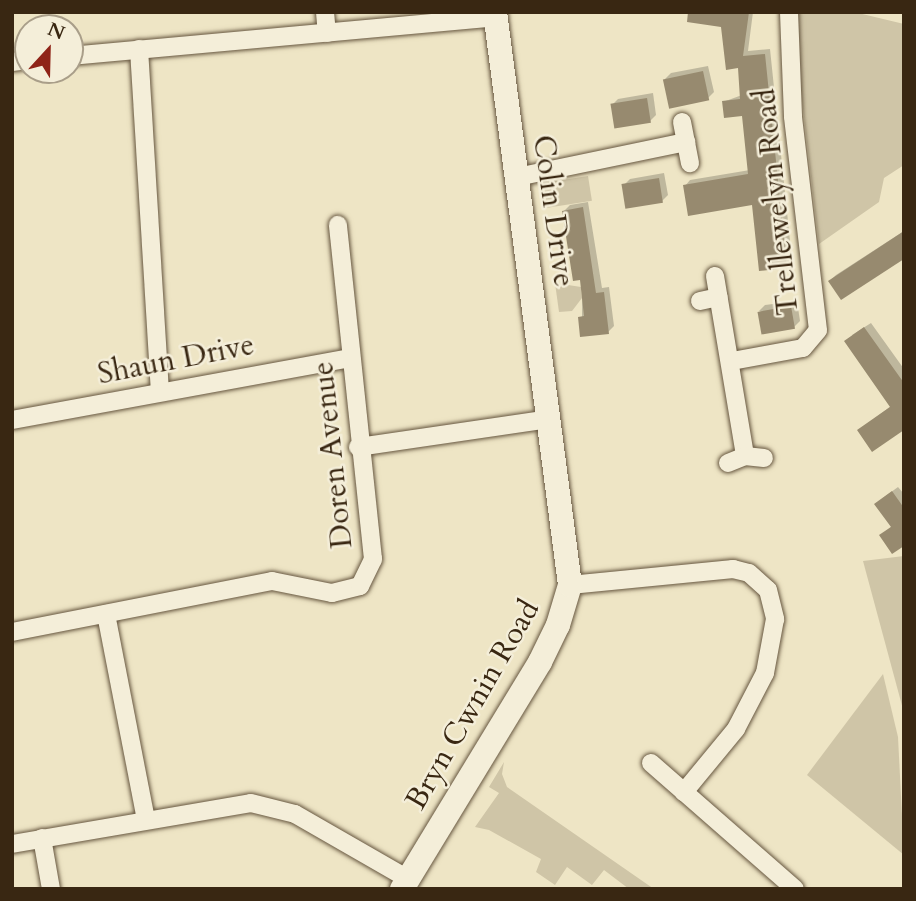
<!DOCTYPE html>
<html>
<head>
<meta charset="utf-8">
<style>
	body { margin:0 }
	#map { position:relative; width:916px; height:901px; overflow:hidden; background:#eee5c5; font-family:Cardo,serif }
	div>[style] { position:absolute }
	[style*='--x'] { left:calc(var(--x)*1px); top:calc(var(--y)*1px); width:calc(var(--w)*1px); rotate:calc(var(--a)*1deg) }
	.green>* { inset:0; background:#cfc5a7; transform-origin:0 0 }
	.shadow>* { inset:0; background:#0003 }
	.building>* { inset:0; background:#978a6f; transform-origin:0 0 }
	.roads { filter:drop-shadow(0 0 2px #66563f) drop-shadow(0 0 2px #66563f) }
	.street>* { height:18px; margin:-9px; padding:0 9px; transform-origin:9px; border-radius:9px; background:#f4eed9 }
	.secondary>* { height:24px; margin:-12px; padding:0 12px; transform-origin:12px; border-radius:12px; background:#f4eed9 }
	span { translate:-50% -50%; white-space:nowrap; text-align:center; line-height:1.15; -webkit-text-stroke:5px #f4eed9; paint-order:stroke }
	.street-label { font-size:30px; color:#392712 }
	.frame { position:absolute; inset:0; border:14px solid #392712; pointer-events:none }
	.north { position:absolute; left:14px; top:14px; width:70px; height:70px; box-sizing:border-box; background:#f4eed9; border:2px solid #a99e89; border-radius:50%; rotate:22deg; font-size:19px; font-weight:700; line-height:28px; text-align:center; color:#392712 }
	.north::after { content:''; display:block; margin:auto; width:24px; height:32px; background:#8f2418; clip-path:polygon(50% 0,100% 100%,50% 72%,0 100%) }
</style>
</head>
<body>
<div id="map">
	<div class="green">
		<div style="clip-path:polygon(797px 12px,854px 12px,904px 24px,904px 165px,884px 178px,879px 202px,819px 244px,799px 74px)"></div>
		<div style="left:588px;top:176px;width:25px;height:45px;rotate:81deg"></div>
		<div style="clip-path:polygon(555px 283px,581px 287px,582px 298px,572px 311px,559px 312px)"></div>
		<div style="clip-path:polygon(904px 556px,904px 713px,863px 561px)"></div>
		<div style="clip-path:polygon(883px 674px,898px 737px,904px 855px,807px 775px)"></div>
		<div style="clip-path:polygon(504px 762px,502px 774px,507px 787px,654px 889px,629px 889px,604px 870px,592px 885px,567px 867px,555px 885px,536px 872px,541px 859px,489px 830px,475px 827px,499px 793px,489px 787px)"></div>
	</div>
	<div class="shadow">
		<div style="clip-path:polygon(718px 12px,753px 12px,748px 51px,770px 49px,792px 260px,786px 266px,754px 203px,685px 186px,690px 180px,750px 170px,744px 114px,723px 102px,742px 95px,740px 67px)"></div>
		<div style="clip-path:polygon(708px 66px,714px 92px,708px 98px,665px 79px,671px 73px)"></div>
		<div style="clip-path:polygon(653px 93px,656px 115px,650px 121px,612px 105px,618px 99px)"></div>
		<div style="clip-path:polygon(664px 173px,668px 195px,662px 201px,624px 185px,630px 179px)"></div>
		<div style="clip-path:polygon(588px 202px,602px 288px,609px 287px,614px 326px,608px 332px,582px 335px,582px 278px,564px 211px,570px 205px)"></div>
		<div style="clip-path:polygon(904px 231px,904px 257px,830px 281px,836px 275px)"></div>
		<div style="clip-path:polygon(797px 301px,800px 321px,794px 327px,759px 311px,765px 305px)"></div>
		<div style="clip-path:polygon(871px 323px,904px 369px,904px 428px,859px 430px,891px 406px,852px 335px)"></div>
		<div style="clip-path:polygon(898px 487px,904px 494px,904px 544px,881px 535px,892px 526px,883px 498px)"></div>
	</div>
	<div class="building">
		<div style="clip-path:polygon(688px 12px,749px 12px,743px 56px,765px 54px,787px 268px,759px 271px,752px 205px,688px 216px,683px 185px,748px 174px,742px 116px,724px 118px,722px 101px,740px 99px,738px 68px,726px 70px,721px 27px,687px 22px)"></div>
		<div style="left:703px;top:71px;width:30px;height:41px;rotate:78deg"></div>
		<div style="left:647px;top:98px;width:25px;height:37px;rotate:81deg"></div>
		<div style="left:659px;top:178px;width:25px;height:38px;rotate:81deg"></div>
		<div style="clip-path:polygon(583px 207px,596px 293px,604px 292px,609px 334px,580px 337px,578px 317px,584px 316px,580px 280px,573px 281px,562px 211px)"></div>
		<div style="clip-path:polygon(904px 231px,904px 259px,841px 300px,828px 281px)"></div>
		<div style="left:791px;top:306px;width:23px;height:34px;rotate:80deg"></div>
		<div style="clip-path:polygon(864px 327px,904px 383px,904px 430px,872px 452px,857px 430px,890px 407px,844px 341px)"></div>
		<div style="clip-path:polygon(892px 491px,904px 508px,904px 546px,892px 554px,879px 535px,891px 527px,874px 504px)"></div>
	</div>
	<div class="roads">
		<div class="street">
			<div style="--x:325;--y:12;--w:21;--a:85"></div>
			<div style="--x:139;--y:49;--w:343;--a:86.5"></div>
			<div style="--x:70;--y:56;--w:427;--a:-5.2"></div>
			<div style="--x:12;--y:62;--w:16;--a:-7"></div>
			<div style="--x:682;--y:122;--w:42;--a:79"></div>
			<div style="--x:517;--y:177;--w:173;--a:-11.7"></div>
			<div style="--x:715;--y:276;--w:182;--a:80.5"></div>
			<div style="--x:700;--y:301;--w:19;--a:-12"></div>
			<div style="--x:732;--y:361;--w:72;--a:-10.4"></div>
			<div style="--x:803;--y:348;--w:23;--a:-50"></div>
			<div style="--x:818;--y:330;--w:215;--a:-96.7"></div>
			<div style="--x:793;--y:116;--w:104;--a:-92.2"></div>
			<div style="--x:12;--y:420;--w:344;--a:-10.4"></div>
			<div style="--x:358;--y:447;--w:194;--a:-8.3"></div>
			<div style="--x:728;--y:463;--w:18;--a:-22"></div>
			<div style="--x:745;--y:456;--w:19;--a:6"></div>
			<div style="--x:570;--y:585;--w:164;--a:-5.6"></div>
			<div style="--x:733;--y:569;--w:16;--a:14"></div>
			<div style="--x:749;--y:573;--w:25;--a:42"></div>
			<div style="--x:768;--y:590;--w:30;--a:76"></div>
			<div style="--x:775;--y:619;--w:55;--a:100.5"></div>
			<div style="--x:765;--y:673;--w:63;--a:117.4"></div>
			<div style="--x:736;--y:729;--w:82;--a:129.5"></div>
			<div style="--x:106;--y:614;--w:210;--a:79"></div>
			<div style="--x:12;--y:632;--w:265;--a:-11.1"></div>
			<div style="--x:272;--y:581;--w:61;--a:11.3"></div>
			<div style="--x:332;--y:593;--w:29;--a:-14"></div>
			<div style="--x:360;--y:586;--w:30;--a:-64"></div>
			<div style="--x:373;--y:559;--w:336;--a:-96"></div>
			<div style="--x:651;--y:763;--w:191;--a:41.2"></div>
			<div style="--x:42;--y:838;--w:52;--a:80"></div>
			<div style="--x:12;--y:844;--w:242;--a:-9.7"></div>
			<div style="--x:251;--y:803;--w:45;--a:14"></div>
			<div style="--x:295;--y:814;--w:130;--a:29.9"></div>
		</div>
		<div class="secondary">
			<div style="--x:402;--y:889;--w:266;--a:-58.7"></div>
			<div style="--x:540;--y:662;--w:41;--a:-64.1"></div>
			<div style="--x:558;--y:625;--w:42;--a:-73.3"></div>
			<div style="--x:570;--y:585;--w:578;--a:-97.46"></div>
		</div>
	</div>
	<div class="street-label">
		<span style="left:777px;top:202px;rotate:-96deg">Trellewelyn Road</span>
		<span style="left:553px;top:211px;rotate:82deg">Colin Drive</span>
		<span style="left:176px;top:360px;rotate:-11deg">Shaun Drive</span>
		<span style="left:333px;top:455px;rotate:-96deg">Doren Avenue</span>
		<span style="left:473px;top:705px;rotate:-60deg">Bryn Cwnin Road</span>
	</div>
	<div class="frame"></div>
	<div class="north">N</div>
</div>
</body>
</html>
